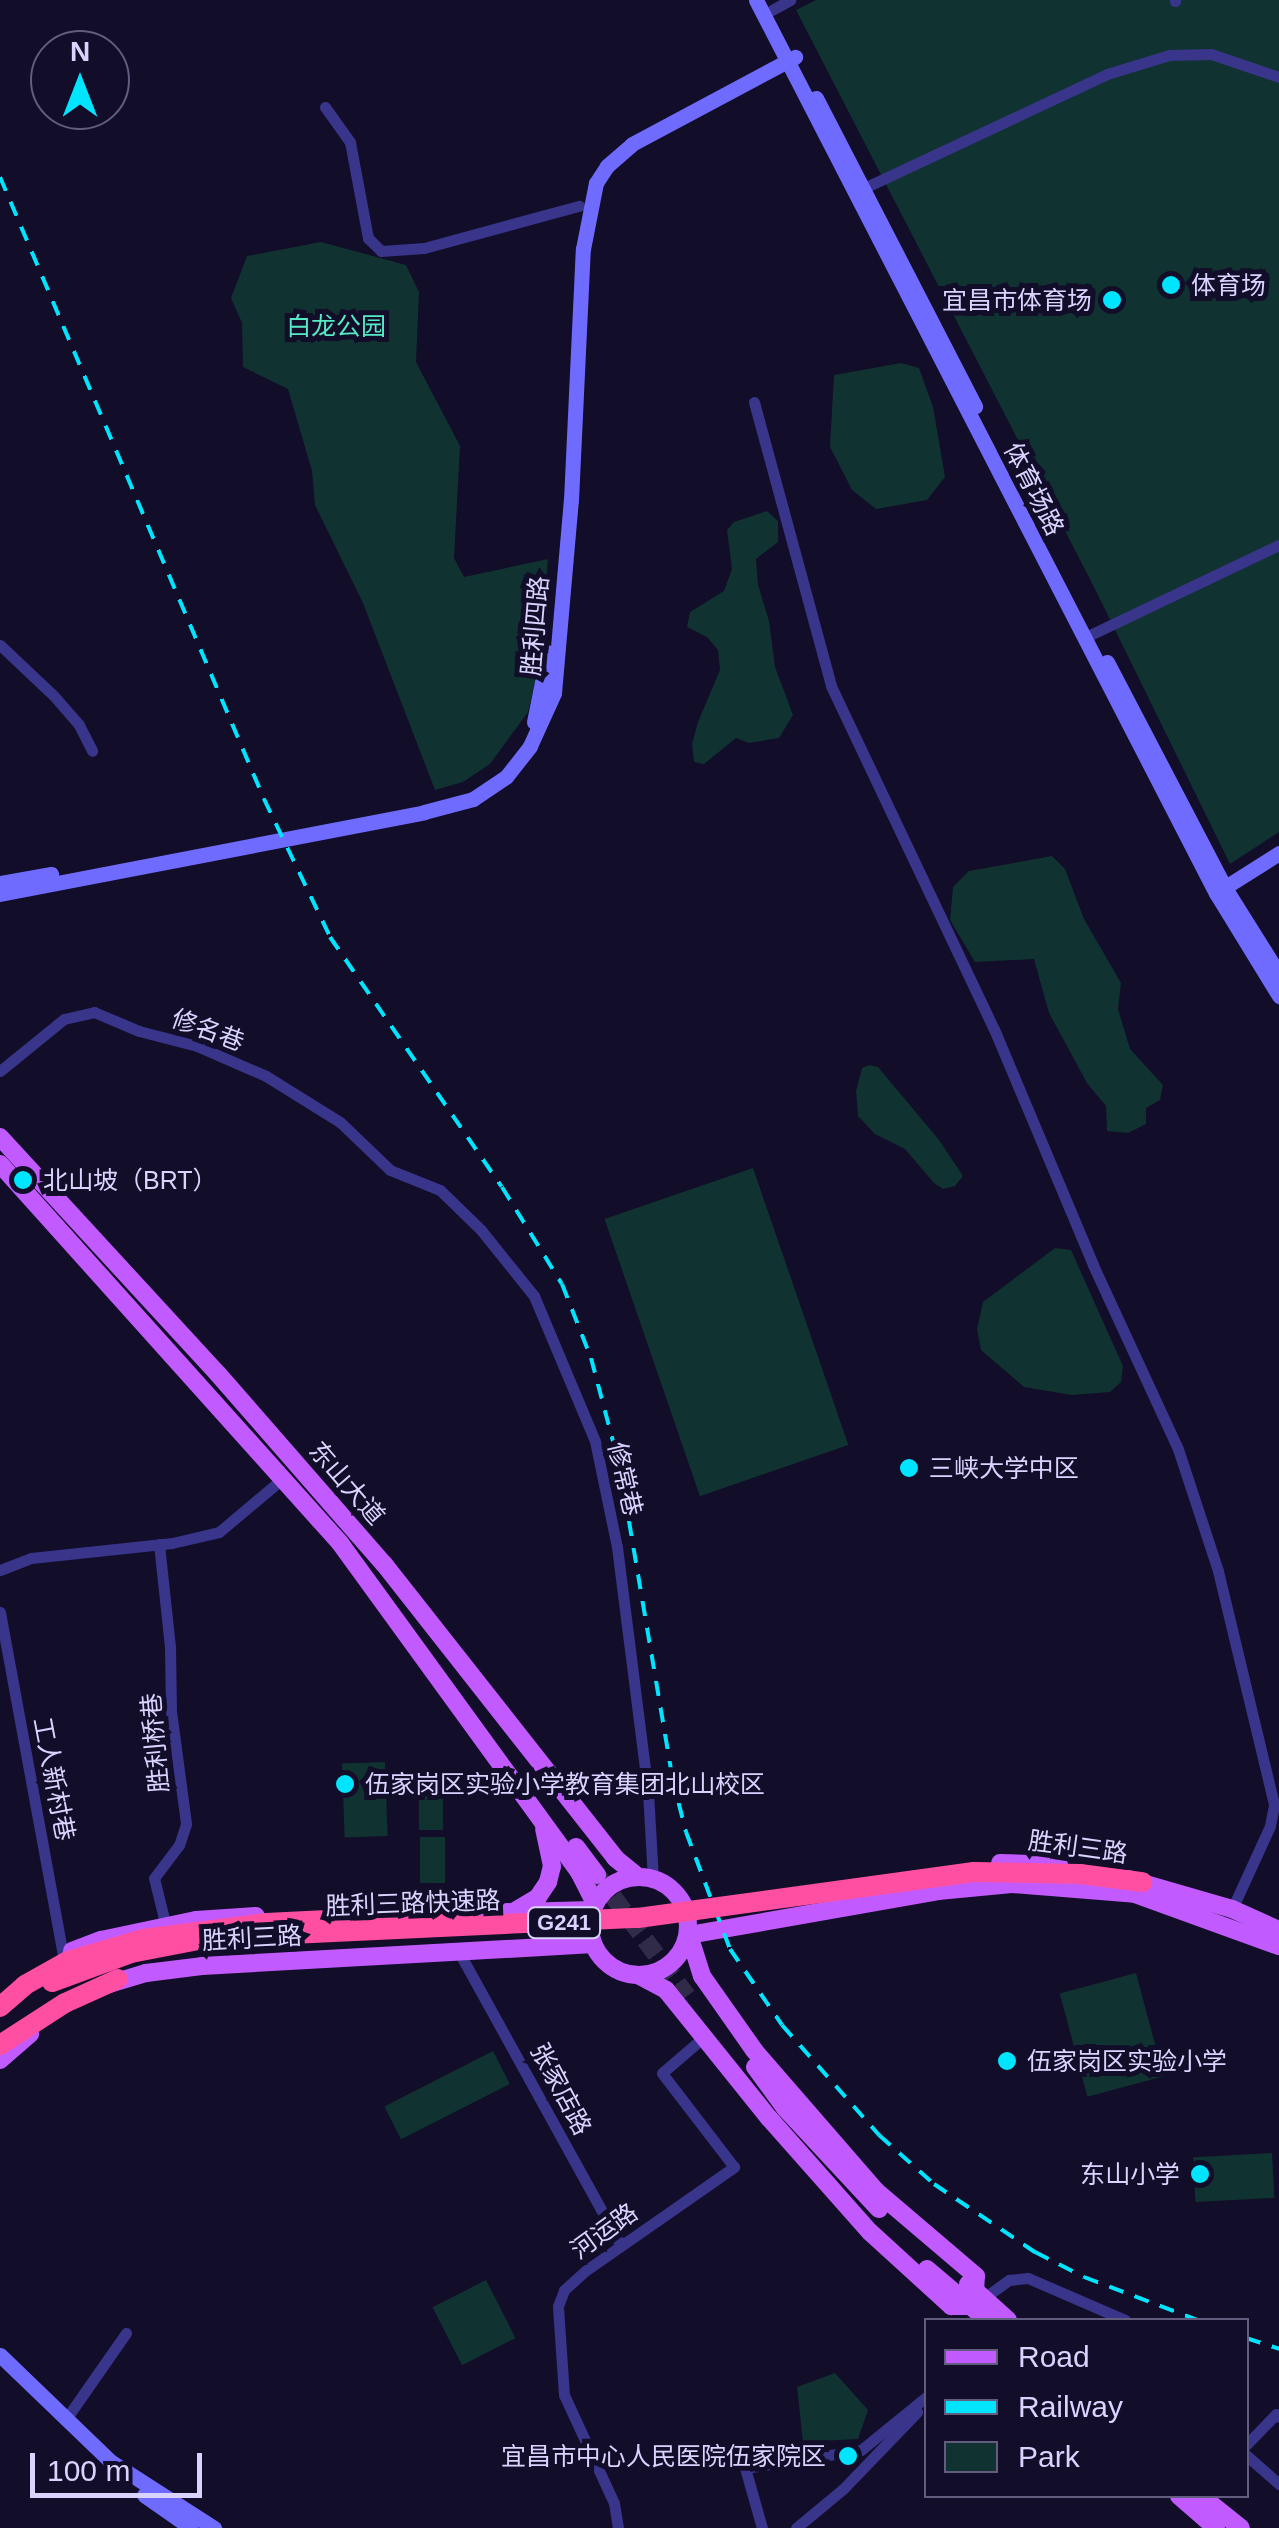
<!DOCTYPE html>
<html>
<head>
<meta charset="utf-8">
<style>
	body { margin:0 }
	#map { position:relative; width:1279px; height:2528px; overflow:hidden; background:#120d28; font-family:Helvetica,"Noto Sans SC",sans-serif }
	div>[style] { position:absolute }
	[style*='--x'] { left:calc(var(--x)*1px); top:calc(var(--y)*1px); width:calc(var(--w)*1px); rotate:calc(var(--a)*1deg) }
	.green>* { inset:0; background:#103231; transform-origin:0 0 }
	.primary-tunnel>* { height:18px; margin-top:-9px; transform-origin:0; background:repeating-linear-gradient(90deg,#302b48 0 18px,transparent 0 27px) }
	.street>* { height:11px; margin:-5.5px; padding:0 5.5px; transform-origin:5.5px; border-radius:5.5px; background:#38358a }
	.secondary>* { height:15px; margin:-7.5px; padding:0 7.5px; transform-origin:7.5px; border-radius:7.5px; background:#706bff }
	.primary>* { height:18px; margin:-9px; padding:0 9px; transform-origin:9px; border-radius:9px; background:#c25bff }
	.primary>.ring { margin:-9px; padding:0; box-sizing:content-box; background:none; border:18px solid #c25bff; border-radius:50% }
	.highway>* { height:20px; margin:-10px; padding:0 10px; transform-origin:10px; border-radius:10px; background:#ff4fa3 }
	.rail>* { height:4px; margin-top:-2px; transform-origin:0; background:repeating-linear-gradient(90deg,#00e5ff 0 15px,transparent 0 27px) }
	.highway-bridge>* { height:20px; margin:-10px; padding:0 10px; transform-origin:10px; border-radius:10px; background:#ff4fa3 }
	.dots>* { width:28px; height:28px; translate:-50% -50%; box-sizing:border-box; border:5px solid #120d28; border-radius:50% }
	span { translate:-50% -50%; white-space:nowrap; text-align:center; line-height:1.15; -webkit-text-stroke:10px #120d28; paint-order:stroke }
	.shield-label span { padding:2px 8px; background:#120d28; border:2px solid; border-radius:8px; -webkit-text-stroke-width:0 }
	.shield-label { font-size:22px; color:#d9d4ff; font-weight:700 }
	.poi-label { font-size:25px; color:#d9d4ff }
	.left { translate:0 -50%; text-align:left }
	.right { translate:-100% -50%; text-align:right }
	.park-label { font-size:25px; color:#56e9c5 }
	.street-label { font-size:25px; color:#d9d4ff }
	.legend { position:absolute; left:924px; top:2318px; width:325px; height:180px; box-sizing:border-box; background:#120d28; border:2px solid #625d7e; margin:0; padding:12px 18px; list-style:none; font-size:30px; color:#d9d4ff }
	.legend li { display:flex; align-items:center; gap:20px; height:50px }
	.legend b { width:50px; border:2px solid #625d7e }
	.north { position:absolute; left:30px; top:30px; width:100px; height:100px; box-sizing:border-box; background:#120d28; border:2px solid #625d7e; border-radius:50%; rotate:0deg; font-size:28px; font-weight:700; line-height:40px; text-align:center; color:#d9d4ff }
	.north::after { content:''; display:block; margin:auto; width:35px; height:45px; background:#00e5ff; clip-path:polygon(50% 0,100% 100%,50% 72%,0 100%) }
	.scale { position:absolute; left:30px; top:2453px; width:172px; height:45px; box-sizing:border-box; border:5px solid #d9d4ff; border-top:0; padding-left:12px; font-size:30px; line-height:35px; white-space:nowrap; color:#d9d4ff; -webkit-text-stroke:8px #120d28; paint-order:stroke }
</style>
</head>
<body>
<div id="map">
	<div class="green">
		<div style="clip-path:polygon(816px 0,1279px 0,1279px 832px,1230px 864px,1095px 589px,796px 10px)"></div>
		<div style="clip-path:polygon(321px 242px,406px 265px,419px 292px,416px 362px,460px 446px,454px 558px,464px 577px,548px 559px,538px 669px,528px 712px,490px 764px,463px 782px,435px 790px,363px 603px,315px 505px,312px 471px,288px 389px,243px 367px,242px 323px,231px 298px,247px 256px)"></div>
		<div style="clip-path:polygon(901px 363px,919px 368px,933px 407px,945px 477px,927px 500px,876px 509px,852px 490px,830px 447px,834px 375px)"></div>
		<div style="clip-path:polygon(767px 511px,778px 521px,778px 542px,756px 559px,758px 585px,769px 621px,775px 667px,793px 715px,779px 738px,749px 743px,736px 738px,704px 764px,694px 762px,692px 744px,698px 722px,720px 670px,718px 650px,707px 637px,687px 627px,690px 612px,724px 591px,732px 569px,727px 530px,734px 522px)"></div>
		<div style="clip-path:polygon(1052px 856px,1065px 869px,1084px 919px,1121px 983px,1118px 1009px,1130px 1049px,1163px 1085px,1160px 1100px,1146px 1108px,1146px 1124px,1128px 1133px,1107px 1131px,1106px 1106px,1087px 1083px,1049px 1013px,1034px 959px,975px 962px,950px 920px,953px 887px,969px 871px)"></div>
		<div style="clip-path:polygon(869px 1065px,878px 1067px,939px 1140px,963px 1176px,955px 1186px,943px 1189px,934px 1183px,905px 1149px,875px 1134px,858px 1116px,856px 1091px,862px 1068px)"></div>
		<div style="left:753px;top:1168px;width:293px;height:157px;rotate:71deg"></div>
		<div style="clip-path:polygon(1055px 1248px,1071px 1250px,1123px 1366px,1121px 1382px,1110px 1392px,1072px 1395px,1024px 1387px,981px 1350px,977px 1329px,983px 1302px)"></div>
		<div style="left:385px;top:1762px;width:74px;height:43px;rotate:88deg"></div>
		<div style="left:419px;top:1784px;width:24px;height:46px"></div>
		<div style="left:420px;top:1837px;width:25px;height:46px"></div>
		<div style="left:1136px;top:1973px;width:107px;height:79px;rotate:75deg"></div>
		<div style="left:493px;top:2051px;width:37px;height:122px;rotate:63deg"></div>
		<div style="left:1272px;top:2153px;width:45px;height:79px;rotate:87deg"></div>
		<div style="left:486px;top:2280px;width:65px;height:60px;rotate:63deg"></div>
		<div style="clip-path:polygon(835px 2373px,868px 2410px,858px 2439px,803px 2442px,797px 2387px)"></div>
	</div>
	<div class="primary-tunnel">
		<div style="--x:597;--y:1875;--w:151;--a:53.4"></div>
	</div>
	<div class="street">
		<div style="--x:1175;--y:0;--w:1;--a:90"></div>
		<div style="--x:772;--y:10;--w:21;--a:-29"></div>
		<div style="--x:325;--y:107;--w:43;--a:54.5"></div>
		<div style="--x:350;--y:142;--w:98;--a:79.4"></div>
		<div style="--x:368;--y:238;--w:18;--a:45"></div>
		<div style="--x:381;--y:251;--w:43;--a:-4"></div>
		<div style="--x:424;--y:248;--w:161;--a:-15.2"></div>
		<div style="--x:864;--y:188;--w:268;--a:-25.1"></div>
		<div style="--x:1107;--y:74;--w:65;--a:-17"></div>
		<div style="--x:1169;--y:55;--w:42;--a:-1.4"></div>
		<div style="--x:1211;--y:54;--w:72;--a:18.7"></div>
		<div style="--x:754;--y:402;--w:294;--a:74.8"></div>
		<div style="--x:831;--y:686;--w:380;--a:64.6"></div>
		<div style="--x:994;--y:1029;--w:256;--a:67.2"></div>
		<div style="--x:1093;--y:1265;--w:203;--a:65.2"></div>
		<div style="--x:1178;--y:1449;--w:128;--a:71.8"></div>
		<div style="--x:1218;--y:1571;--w:241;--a:76.5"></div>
		<div style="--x:1274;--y:1805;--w:21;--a:101"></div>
		<div style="--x:1270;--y:1826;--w:91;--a:114.6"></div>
		<div style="--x:1092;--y:634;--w:207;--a:-25.5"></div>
		<div style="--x:0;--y:645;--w:74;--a:43.4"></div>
		<div style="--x:54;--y:696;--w:38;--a:49"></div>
		<div style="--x:79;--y:725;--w:29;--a:63"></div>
		<div style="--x:0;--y:1071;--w:82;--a:-39.1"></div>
		<div style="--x:64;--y:1019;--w:31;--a:-13"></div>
		<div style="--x:94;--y:1012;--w:49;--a:22.9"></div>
		<div style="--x:139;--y:1031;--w:60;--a:14.5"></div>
		<div style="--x:197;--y:1046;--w:75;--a:23.5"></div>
		<div style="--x:266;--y:1076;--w:87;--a:31.9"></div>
		<div style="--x:340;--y:1122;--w:69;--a:43.8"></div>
		<div style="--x:390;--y:1170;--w:54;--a:21.8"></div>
		<div style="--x:440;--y:1190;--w:57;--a:44.3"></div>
		<div style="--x:481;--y:1230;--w:85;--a:51.2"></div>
		<div style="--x:534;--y:1296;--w:157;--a:67.2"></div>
		<div style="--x:595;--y:1441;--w:108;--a:78.3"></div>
		<div style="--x:617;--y:1547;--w:247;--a:82.8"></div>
		<div style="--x:648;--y:1792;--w:86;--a:86.7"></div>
		<div style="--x:159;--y:1544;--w:104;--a:83.9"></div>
		<div style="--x:170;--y:1647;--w:64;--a:89.1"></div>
		<div style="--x:171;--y:1711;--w:114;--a:82.4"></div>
		<div style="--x:186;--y:1824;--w:22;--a:108"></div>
		<div style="--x:179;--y:1845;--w:41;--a:127.1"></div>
		<div style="--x:154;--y:1878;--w:50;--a:76.2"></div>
		<div style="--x:0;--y:1570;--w:33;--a:-21"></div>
		<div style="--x:31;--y:1558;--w:142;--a:-6.1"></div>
		<div style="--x:172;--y:1543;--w:48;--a:-13.2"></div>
		<div style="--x:219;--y:1532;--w:82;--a:-40.1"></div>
		<div style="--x:0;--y:1612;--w:348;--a:79.6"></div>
		<div style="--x:460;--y:1954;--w:333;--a:61.1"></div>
		<div style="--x:984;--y:2298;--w:31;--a:-36"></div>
		<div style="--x:1009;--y:2280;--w:19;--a:-6"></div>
		<div style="--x:1028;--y:2278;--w:106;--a:23.4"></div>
		<div style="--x:66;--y:2419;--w:105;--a:-55.1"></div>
		<div style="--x:1246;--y:2445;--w:43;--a:-45.9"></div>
		<div style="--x:1276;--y:2414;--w:4;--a:45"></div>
		<div style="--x:1246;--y:2455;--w:44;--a:41.3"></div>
		<div style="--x:618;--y:2528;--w:25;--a:-99"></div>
		<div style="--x:614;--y:2503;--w:119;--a:-114.8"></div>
		<div style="--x:564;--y:2395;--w:89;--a:-93.9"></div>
		<div style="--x:558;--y:2306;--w:17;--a:-69"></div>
		<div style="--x:564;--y:2290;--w:28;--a:-42"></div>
		<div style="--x:585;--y:2271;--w:182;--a:-34.9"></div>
		<div style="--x:734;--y:2167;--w:118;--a:-127.5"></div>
		<div style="--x:662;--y:2073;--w:57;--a:-40.7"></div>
		<div style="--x:762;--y:2528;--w:62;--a:-105.8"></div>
		<div style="--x:745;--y:2468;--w:117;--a:-8.8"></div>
		<div style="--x:861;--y:2450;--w:84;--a:-39.2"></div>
		<div style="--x:796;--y:2528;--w:61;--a:-39.7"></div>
		<div style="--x:843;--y:2489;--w:107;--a:-46.1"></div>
	</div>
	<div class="secondary">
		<div style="--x:756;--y:0;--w:1005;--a:62.75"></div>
		<div style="--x:1216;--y:893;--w:121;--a:58.5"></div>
		<div style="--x:816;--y:98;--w:347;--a:62.7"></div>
		<div style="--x:1107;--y:662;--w:255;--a:62.4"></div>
		<div style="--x:1225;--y:888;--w:102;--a:57.9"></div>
		<div style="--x:534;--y:722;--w:71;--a:-78.7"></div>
		<div style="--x:0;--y:883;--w:52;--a:-10"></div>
		<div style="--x:1219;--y:891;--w:71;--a:-32.3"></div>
		<div style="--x:0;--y:894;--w:432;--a:-10.9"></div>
		<div style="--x:424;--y:812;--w:51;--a:-14.9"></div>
		<div style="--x:473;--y:799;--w:40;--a:-34"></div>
		<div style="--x:506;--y:777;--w:39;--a:-52"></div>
		<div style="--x:530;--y:746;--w:58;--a:-65.6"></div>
		<div style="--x:554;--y:693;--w:194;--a:-85"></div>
		<div style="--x:571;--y:500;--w:251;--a:-87.3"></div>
		<div style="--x:583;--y:249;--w:67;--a:-78.9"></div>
		<div style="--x:596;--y:183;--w:20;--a:-57"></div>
		<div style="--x:607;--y:166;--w:33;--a:-41"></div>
		<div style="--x:632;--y:144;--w:185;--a:-28.1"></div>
		<div style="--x:0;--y:2355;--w:153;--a:43.9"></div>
		<div style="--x:110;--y:2461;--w:124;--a:32.8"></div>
		<div style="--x:144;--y:2495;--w:57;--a:35.1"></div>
	</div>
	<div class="primary">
		<div style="--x:0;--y:1137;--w:322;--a:47.4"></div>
		<div style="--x:218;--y:1374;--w:252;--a:48.9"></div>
		<div style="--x:384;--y:1564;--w:374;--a:51.8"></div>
		<div style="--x:615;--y:1858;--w:28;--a:39"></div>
		<div style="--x:0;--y:1164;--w:509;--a:48.1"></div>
		<div style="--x:340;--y:1543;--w:407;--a:54"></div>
		<div style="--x:579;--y:1872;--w:35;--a:63"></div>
		<div style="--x:576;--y:1847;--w:35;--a:53"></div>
		<div style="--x:1000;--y:1863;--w:59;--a:1.9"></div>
		<div class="ring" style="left:590px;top:1877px;width:80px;height:80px"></div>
		<div style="--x:1128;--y:1879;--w:108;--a:16.1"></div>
		<div style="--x:1232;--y:1909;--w:51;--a:24.1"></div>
		<div style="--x:515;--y:1911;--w:27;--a:-31"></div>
		<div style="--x:538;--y:1897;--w:18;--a:-56"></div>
		<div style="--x:548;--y:1882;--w:16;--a:-76"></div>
		<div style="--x:552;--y:1866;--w:38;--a:-102"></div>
		<div style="--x:437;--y:1914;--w:155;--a:-1.5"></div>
		<div style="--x:72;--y:1951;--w:31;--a:-21"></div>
		<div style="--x:101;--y:1940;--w:97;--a:-11.9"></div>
		<div style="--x:196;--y:1920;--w:60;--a:-3.8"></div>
		<div style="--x:638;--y:1975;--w:32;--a:28"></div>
		<div style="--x:666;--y:1990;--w:164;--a:51.2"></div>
		<div style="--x:769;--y:2118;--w:152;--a:48.5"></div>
		<div style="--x:870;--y:2232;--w:110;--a:42.4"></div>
		<div style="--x:951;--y:2306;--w:21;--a:0"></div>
		<div style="--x:106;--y:1985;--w:42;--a:-16.7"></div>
		<div style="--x:146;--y:1973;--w:56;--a:-7.1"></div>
		<div style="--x:202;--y:1966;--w:392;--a:-3.2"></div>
		<div style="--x:0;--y:2060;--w:40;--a:-41"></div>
		<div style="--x:755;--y:2067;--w:51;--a:53.8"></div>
		<div style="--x:785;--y:2108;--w:138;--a:47.1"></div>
		<div style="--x:927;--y:2269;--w:79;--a:40.4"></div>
		<div style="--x:968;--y:2284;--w:54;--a:42"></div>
		<div style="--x:975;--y:2290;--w:14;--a:-86"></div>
		<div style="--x:976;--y:2276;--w:131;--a:-139.6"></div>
		<div style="--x:876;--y:2191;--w:186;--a:-130.9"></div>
		<div style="--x:754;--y:2050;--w:90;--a:-125.1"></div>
		<div style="--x:702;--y:1976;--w:43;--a:-107.6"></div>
		<div style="--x:689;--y:1935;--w:253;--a:-10"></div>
		<div style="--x:938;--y:1891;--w:74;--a:-5.4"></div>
		<div style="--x:1012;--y:1884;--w:123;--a:4.6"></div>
		<div style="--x:1135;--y:1894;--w:153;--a:19.9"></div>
		<div style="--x:1179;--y:2496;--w:49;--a:40.9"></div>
		<div style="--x:1201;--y:2496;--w:51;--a:38.7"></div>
	</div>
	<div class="highway">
		<div style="--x:1080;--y:1874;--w:63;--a:7.4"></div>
		<div style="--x:0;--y:2007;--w:33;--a:-41"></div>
		<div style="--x:25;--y:1985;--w:49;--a:-29.2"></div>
		<div style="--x:68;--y:1961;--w:78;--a:-16.3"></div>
		<div style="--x:143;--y:1939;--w:124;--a:-7.4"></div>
		<div style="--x:266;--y:1923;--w:183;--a:-2.8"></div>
		<div style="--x:0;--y:2045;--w:77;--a:-32.9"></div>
		<div style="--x:65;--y:2003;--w:58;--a:-24.4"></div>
	</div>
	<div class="rail">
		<div style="--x:0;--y:177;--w:676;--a:67"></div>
		<div style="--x:264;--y:799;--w:153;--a:64.4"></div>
		<div style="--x:330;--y:937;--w:303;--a:55.5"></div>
		<div style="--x:502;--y:1187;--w:114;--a:58.3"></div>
		<div style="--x:562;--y:1284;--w:79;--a:68.6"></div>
		<div style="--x:591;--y:1358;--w:114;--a:75.2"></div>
		<div style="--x:620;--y:1468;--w:313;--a:80.4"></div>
		<div style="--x:672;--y:1777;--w:57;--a:75.7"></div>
		<div style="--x:686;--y:1832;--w:125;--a:69.4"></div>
		<div style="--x:730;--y:1949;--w:92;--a:55.6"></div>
		<div style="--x:782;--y:2025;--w:147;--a:48.6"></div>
		<div style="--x:879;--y:2135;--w:74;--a:41.7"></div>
		<div style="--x:934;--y:2184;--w:122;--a:34"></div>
		<div style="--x:1035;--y:2252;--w:55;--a:27"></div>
		<div style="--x:1084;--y:2277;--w:121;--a:20.8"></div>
		<div style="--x:1246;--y:2338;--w:35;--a:18"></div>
	</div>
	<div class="highway-bridge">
		<div style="--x:52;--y:1982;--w:84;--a:-20.2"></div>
		<div style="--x:131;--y:1953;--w:78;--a:-11"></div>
		<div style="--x:208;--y:1938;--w:430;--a:-2.7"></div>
		<div style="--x:638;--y:1918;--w:339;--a:-7.8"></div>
		<div style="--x:974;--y:1872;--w:106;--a:1.1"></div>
	</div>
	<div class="dots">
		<div style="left:1171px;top:285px;background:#00e5ff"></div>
		<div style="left:1112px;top:300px;background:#00e5ff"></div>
		<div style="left:23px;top:1180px;background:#00e5ff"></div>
		<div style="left:909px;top:1468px;background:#00e5ff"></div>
		<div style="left:345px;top:1784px;background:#00e5ff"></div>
		<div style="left:1007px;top:2061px;background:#00e5ff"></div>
		<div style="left:1200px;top:2174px;background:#00e5ff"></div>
		<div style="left:848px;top:2456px;background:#00e5ff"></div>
	</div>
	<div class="shield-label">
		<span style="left:564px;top:1923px">G241</span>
	</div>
	<div class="poi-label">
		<span class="left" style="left:1191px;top:285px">体育场</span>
		<span class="right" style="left:1092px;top:300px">宜昌市体育场</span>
		<span class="left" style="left:43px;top:1180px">北山坡（BRT）</span>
		<span class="left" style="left:929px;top:1468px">三峡大学中区</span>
		<span class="left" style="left:365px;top:1784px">伍家岗区实验小学教育集团北山校区</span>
		<span class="left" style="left:1027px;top:2061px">伍家岗区实验小学</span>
		<span class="right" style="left:1180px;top:2174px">东山小学</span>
		<span class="right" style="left:826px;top:2456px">宜昌市中心人民医院伍家院区</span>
	</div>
	<div class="park-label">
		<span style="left:336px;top:326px">白龙公园</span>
	</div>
	<div class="street-label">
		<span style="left:1034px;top:489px;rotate:63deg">体育场路</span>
		<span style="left:535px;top:626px;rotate:-85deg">胜利四路</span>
		<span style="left:208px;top:1030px;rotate:20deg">修名巷</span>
		<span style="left:625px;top:1479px;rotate:77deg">修常巷</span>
		<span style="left:347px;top:1483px;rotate:49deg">东山大道</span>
		<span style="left:155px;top:1743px;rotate:-95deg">胜利桥巷</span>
		<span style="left:54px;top:1779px;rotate:79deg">工人新村巷</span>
		<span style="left:1078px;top:1847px;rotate:8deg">胜利三路</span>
		<span style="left:413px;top:1903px;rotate:-2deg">胜利三路快速路</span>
		<span style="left:252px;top:1938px;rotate:-3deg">胜利三路</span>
		<span style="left:561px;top:2089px;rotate:62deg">张家店路</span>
		<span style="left:604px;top:2231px;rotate:-36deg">河运路</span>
	</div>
	<ul class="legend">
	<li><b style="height:12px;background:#c25bff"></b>Road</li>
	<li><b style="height:12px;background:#00e5ff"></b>Railway</li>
	<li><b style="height:28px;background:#103231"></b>Park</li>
	</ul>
	<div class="north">N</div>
	<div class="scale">100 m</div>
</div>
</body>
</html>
